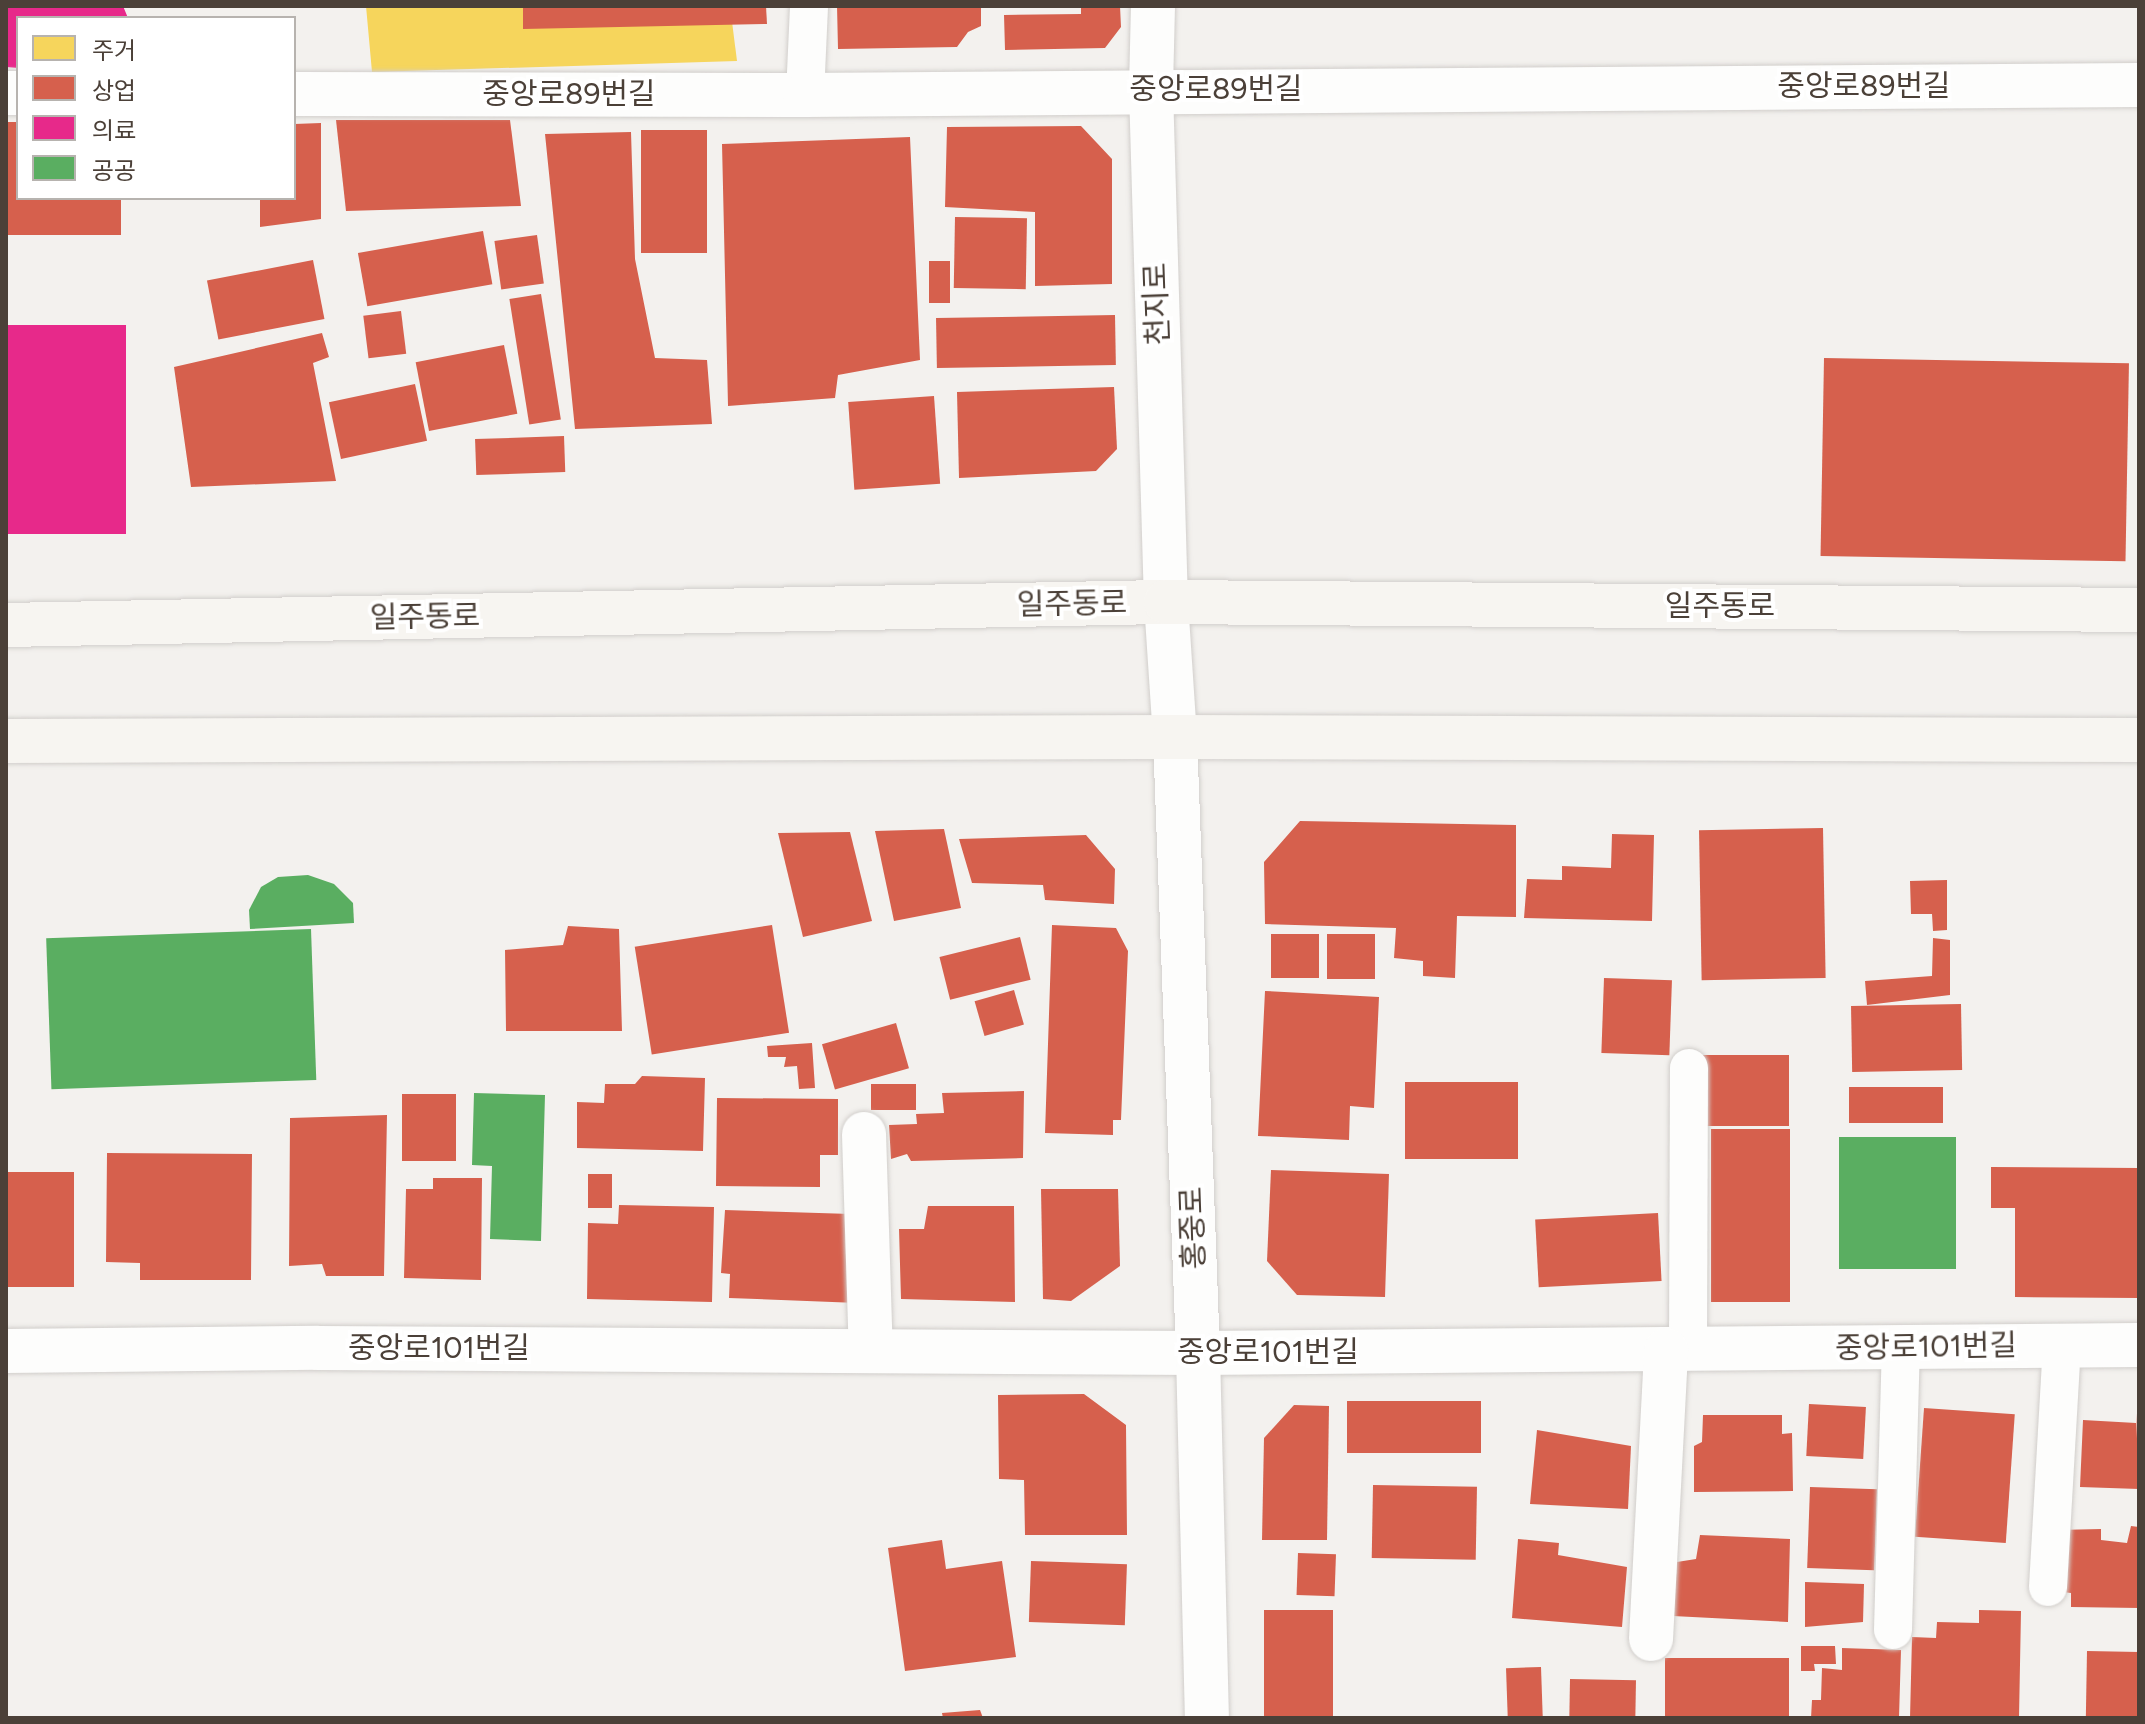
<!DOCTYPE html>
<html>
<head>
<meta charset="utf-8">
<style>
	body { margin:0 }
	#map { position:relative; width:2145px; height:1724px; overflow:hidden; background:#f3f1ee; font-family:Figtree,"Noto Sans KR",sans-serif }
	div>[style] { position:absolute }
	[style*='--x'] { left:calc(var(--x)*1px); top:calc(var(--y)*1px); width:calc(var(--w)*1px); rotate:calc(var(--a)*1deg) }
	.homes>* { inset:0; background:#f6d55c }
	.shops>* { inset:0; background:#d6604d; transform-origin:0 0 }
	.health>* { inset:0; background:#e7298a; transform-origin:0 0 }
	.public>* { inset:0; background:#5aae61; transform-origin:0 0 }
	.roads { filter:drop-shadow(0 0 2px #d1cecb) drop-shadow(0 0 2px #d1cecb) }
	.service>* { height:38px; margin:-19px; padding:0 19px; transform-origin:19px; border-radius:19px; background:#fdfdfc }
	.minor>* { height:44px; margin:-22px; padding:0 22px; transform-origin:22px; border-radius:22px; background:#fdfdfc }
	.tertiary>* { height:44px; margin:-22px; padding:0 22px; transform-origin:22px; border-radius:22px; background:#fdfdfc }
	.secondary>* { height:44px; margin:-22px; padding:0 22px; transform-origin:22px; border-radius:22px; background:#f7f5f1 }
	span { translate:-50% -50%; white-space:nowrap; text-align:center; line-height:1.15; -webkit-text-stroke:8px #fff; paint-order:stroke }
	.street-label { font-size:30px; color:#4b4038 }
	.frame { position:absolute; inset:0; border:8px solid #4b4038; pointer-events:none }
	.legend { position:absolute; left:16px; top:16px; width:280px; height:184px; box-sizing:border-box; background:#fff; border:2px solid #b7b3af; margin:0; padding:10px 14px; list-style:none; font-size:24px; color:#4b4038 }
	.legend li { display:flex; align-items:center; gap:16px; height:40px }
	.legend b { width:40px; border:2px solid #b7b3af }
</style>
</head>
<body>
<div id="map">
	<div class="homes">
		<div style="clip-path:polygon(366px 6px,730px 6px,737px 61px,372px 72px)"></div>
	</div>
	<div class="shops">
		<div style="clip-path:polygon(523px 6px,766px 6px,767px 24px,523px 29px)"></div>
		<div style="clip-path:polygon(837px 6px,981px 6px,981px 26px,968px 32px,957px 47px,838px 49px)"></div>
		<div style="clip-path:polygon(1081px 6px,1120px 6px,1121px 27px,1105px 48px,1005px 50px,1004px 15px,1081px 14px)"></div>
		<div style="clip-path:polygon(336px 120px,510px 120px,521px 206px,346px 211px)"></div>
		<div style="clip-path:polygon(6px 122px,18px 122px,18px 198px,121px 198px,121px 235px,6px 235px)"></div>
		<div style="clip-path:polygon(321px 123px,321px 219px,260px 227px,260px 198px,294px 198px,294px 124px)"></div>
		<div style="clip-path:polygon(1081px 126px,1112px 159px,1112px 284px,1035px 286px,1035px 212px,945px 207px,947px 127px)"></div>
		<div style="left:707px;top:130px;width:123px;height:66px;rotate:90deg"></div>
		<div style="clip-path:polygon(631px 132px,635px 259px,655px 358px,707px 360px,712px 424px,575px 429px,545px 134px)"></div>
		<div style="clip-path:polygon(910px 137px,920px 360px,838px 375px,835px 398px,728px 406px,722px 144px)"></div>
		<div style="left:955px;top:217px;width:72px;height:71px;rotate:1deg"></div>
		<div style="left:483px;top:231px;width:54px;height:127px;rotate:80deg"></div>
		<div style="left:537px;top:235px;width:49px;height:43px;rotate:82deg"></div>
		<div style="left:313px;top:260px;width:60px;height:108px;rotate:79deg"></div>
		<div style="left:950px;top:261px;width:42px;height:21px;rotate:90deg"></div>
		<div style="left:541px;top:294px;width:127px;height:32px;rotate:81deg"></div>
		<div style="left:401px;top:311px;width:43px;height:38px;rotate:83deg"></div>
		<div style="left:1115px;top:315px;width:50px;height:179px;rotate:89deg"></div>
		<div style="clip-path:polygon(322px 333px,329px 357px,313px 363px,336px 481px,191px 487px,174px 367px)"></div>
		<div style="left:504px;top:345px;width:70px;height:90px;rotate:79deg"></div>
		<div style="left:1824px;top:358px;width:305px;height:198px;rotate:1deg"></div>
		<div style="left:415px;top:384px;width:58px;height:88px;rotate:78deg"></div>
		<div style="clip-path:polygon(1114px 387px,1117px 449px,1096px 471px,959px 478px,957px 392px)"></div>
		<div style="left:934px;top:396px;width:88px;height:86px;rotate:86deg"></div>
		<div style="left:564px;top:436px;width:36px;height:89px;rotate:88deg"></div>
		<div style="clip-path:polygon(1300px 821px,1516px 825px,1516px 917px,1457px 916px,1455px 978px,1423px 976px,1423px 961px,1394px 958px,1396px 928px,1265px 924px,1264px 862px)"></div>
		<div style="left:1823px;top:828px;width:150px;height:124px;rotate:89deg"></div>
		<div style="clip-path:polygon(944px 829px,961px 908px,894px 921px,875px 831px)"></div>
		<div style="clip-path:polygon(850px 832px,872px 921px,803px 937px,778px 833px)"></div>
		<div style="clip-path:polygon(1612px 834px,1654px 835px,1652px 921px,1524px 918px,1527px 879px,1562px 880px,1562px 866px,1611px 868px)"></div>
		<div style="clip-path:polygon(1086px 835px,1115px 869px,1114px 904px,1045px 900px,1043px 885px,972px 883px,959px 839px)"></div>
		<div style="clip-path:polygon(1947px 880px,1947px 930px,1933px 931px,1932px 914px,1911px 914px,1910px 881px)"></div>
		<div style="left:772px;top:925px;width:109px;height:139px;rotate:81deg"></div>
		<div style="clip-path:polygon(1052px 925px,1116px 928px,1128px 951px,1121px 1120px,1113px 1120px,1113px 1135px,1045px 1133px)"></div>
		<div style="clip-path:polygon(568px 926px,619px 929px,622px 1031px,506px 1031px,505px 950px,563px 945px)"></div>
		<div style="left:1271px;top:934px;width:48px;height:44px"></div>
		<div style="left:1327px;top:934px;width:48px;height:45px"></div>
		<div style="left:1020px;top:937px;width:44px;height:83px;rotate:76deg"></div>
		<div style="clip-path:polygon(1933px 938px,1950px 940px,1950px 995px,1867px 1005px,1865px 981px,1932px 976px)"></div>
		<div style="left:1604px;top:978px;width:68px;height:75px;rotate:2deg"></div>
		<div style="left:1014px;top:990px;width:36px;height:41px;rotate:74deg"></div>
		<div style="clip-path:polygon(1265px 991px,1379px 997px,1374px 1108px,1350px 1106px,1349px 1140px,1258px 1136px)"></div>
		<div style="left:1961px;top:1004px;width:66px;height:110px;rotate:89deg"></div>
		<div style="left:896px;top:1023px;width:47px;height:77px;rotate:74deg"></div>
		<div style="clip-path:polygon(812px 1043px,815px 1088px,799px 1089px,797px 1066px,784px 1067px,786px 1057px,768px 1057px,767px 1046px)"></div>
		<div style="left:1701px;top:1055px;width:88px;height:71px"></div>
		<div style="clip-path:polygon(642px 1076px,705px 1078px,703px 1151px,577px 1148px,577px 1102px,604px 1103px,605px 1084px,635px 1084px)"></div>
		<div style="left:1405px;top:1082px;width:113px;height:77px"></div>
		<div style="left:916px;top:1084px;width:26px;height:45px;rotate:90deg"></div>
		<div style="left:1849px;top:1087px;width:94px;height:36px"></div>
		<div style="clip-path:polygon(1024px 1091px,1023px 1158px,911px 1161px,907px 1154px,891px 1159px,889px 1125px,917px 1124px,916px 1114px,944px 1113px,942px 1093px)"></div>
		<div style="left:456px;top:1094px;width:67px;height:54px;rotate:90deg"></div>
		<div style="clip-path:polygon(717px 1098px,838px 1099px,838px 1155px,820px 1155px,820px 1187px,716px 1186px)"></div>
		<div style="clip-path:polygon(387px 1115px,384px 1276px,326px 1276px,322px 1264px,289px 1266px,290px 1118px)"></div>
		<div style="left:1790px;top:1129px;width:173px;height:79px;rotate:90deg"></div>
		<div style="clip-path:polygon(107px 1153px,252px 1154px,251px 1280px,140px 1280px,140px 1263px,106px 1262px)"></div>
		<div style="clip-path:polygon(1991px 1167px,2139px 1168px,2139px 1298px,2015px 1297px,2015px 1208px,1991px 1208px)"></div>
		<div style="clip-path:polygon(1271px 1170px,1389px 1174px,1385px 1297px,1297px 1295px,1267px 1261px)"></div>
		<div style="left:6px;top:1172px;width:68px;height:115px"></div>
		<div style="left:588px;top:1174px;width:24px;height:34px"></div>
		<div style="clip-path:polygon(433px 1178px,482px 1178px,481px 1280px,404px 1278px,406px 1189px,433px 1189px)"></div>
		<div style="clip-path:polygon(1041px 1189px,1118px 1189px,1120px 1266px,1071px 1301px,1043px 1299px)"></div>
		<div style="clip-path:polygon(619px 1205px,714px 1207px,712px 1302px,587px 1299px,588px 1223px,618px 1224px)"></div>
		<div style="clip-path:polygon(928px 1206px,1014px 1206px,1015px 1302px,901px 1299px,899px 1229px,924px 1229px)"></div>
		<div style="clip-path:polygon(725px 1210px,851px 1214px,858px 1303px,729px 1298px,730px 1274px,721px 1273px)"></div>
		<div style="left:1658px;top:1213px;width:68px;height:123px;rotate:87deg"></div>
		<div style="clip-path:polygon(1084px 1394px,1126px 1425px,1127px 1535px,1025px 1535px,1024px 1480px,999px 1479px,998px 1395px)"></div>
		<div style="left:1481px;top:1401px;width:52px;height:134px;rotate:90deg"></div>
		<div style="left:1809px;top:1404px;width:57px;height:52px;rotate:3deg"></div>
		<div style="clip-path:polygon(1294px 1405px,1329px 1406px,1327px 1540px,1262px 1540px,1264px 1438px)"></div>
		<div style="left:1924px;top:1408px;width:91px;height:129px;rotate:4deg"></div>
		<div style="clip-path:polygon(2136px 1413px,2139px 1489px,2080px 1487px,2083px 1420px,2136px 1423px)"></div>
		<div style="clip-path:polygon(1703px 1415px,1782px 1415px,1782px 1434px,1792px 1433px,1793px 1491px,1694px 1492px,1694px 1446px,1702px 1442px)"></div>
		<div style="clip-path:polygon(1537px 1430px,1631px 1446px,1628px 1509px,1530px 1504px)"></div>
		<div style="left:1373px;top:1485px;width:104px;height:73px;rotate:1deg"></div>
		<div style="left:1810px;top:1487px;width:67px;height:81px;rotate:2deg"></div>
		<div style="clip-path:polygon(2131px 1526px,2139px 1527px,2139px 1608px,2071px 1607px,2071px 1593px,2055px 1591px,2057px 1530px,2101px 1529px,2101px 1540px,2127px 1543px)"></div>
		<div style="clip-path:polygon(1700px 1535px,1790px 1539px,1788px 1622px,1673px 1616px,1677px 1562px,1696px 1559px)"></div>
		<div style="clip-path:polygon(1518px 1539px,1559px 1543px,1558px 1555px,1627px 1567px,1622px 1627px,1512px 1618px)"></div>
		<div style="clip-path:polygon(942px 1540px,946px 1569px,1002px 1561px,1016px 1657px,905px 1671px,888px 1548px)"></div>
		<div style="left:1298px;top:1553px;width:38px;height:42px;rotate:2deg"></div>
		<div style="left:1031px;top:1561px;width:96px;height:61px;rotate:2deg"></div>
		<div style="clip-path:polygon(1805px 1582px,1864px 1584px,1863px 1622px,1805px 1627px)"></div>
		<div style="left:1333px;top:1610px;width:108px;height:69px;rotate:90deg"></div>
		<div style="clip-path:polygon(1979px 1610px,2021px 1611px,2019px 1718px,1910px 1718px,1912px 1637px,1936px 1638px,1937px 1622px,1979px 1623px)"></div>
		<div style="clip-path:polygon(1801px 1646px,1835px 1646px,1836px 1664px,1814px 1664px,1815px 1671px,1801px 1671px)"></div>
		<div style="clip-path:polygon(1842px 1648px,1901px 1650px,1899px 1718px,1811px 1718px,1812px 1700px,1821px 1700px,1822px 1668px,1842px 1670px)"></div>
		<div style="left:2087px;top:1651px;width:52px;height:67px;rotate:1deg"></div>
		<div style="left:1665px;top:1658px;width:124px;height:60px"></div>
		<div style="left:1541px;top:1667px;width:51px;height:35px;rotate:88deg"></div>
		<div style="left:1570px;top:1679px;width:66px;height:39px;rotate:1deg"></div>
		<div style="clip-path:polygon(980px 1710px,983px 1718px,943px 1718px,942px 1713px)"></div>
	</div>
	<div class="health">
		<div style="clip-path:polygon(6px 6px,123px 6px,128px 18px,18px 18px,18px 68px,6px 67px)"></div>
		<div style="left:6px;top:325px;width:120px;height:209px"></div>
	</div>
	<div class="public">
		<div style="clip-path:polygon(308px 875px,334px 884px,353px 903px,354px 923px,250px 929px,249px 910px,261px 887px,278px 877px)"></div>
		<div style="left:311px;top:929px;width:151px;height:265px;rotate:88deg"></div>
		<div style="clip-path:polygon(474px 1093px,545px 1095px,541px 1241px,490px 1239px,492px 1166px,472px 1165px)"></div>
		<div style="left:1839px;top:1137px;width:117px;height:132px"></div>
	</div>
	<div class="roads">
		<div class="service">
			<div style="--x:805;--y:95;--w:89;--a:-87.4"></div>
			<div style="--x:1688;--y:1350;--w:282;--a:-89.8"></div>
			<div style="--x:2048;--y:1587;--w:241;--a:-86.7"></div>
			<div style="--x:1893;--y:1630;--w:282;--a:-88.4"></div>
		</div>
		<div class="minor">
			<div style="--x:1153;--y:6;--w:83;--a:91.4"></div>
			<div style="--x:1151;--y:89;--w:513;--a:88.33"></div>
			<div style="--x:1166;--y:602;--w:135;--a:86.2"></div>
			<div style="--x:6;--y:93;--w:12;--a:0"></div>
			<div style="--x:294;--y:94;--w:511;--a:0.11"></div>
			<div style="--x:805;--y:95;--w:1334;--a:-0.43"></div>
			<div style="--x:864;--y:1134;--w:217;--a:88.2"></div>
			<div style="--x:6;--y:1351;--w:312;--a:-0.6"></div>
			<div style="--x:318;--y:1348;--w:880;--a:0.33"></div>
			<div style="--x:1198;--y:1353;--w:941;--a:-0.49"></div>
			<div style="--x:1651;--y:1639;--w:289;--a:-87"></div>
		</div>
		<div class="tertiary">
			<div style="--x:1175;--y:737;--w:616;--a:87.86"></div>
			<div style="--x:1198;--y:1353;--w:365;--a:88.6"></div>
		</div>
		<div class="secondary">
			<div style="--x:6;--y:625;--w:1160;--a:-1.14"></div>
			<div style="--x:1166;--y:602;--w:973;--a:0.47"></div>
			<div style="--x:6;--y:741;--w:1169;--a:-0.2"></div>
			<div style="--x:1175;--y:737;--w:964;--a:0.18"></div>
		</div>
	</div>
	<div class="street-label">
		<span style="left:1864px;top:86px">중앙로89번길</span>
		<span style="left:1216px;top:89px">중앙로89번길</span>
		<span style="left:569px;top:94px">중앙로89번길</span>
		<span style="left:1157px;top:304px;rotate:-92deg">천지로</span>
		<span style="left:1072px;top:604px;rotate:-1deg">일주동로</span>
		<span style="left:1720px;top:606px">일주동로</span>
		<span style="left:425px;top:617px;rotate:-1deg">일주동로</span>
		<span style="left:1193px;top:1228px;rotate:-92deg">홍중로</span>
		<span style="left:1926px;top:1347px;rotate:-1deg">중앙로101번길</span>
		<span style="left:439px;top:1348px">중앙로101번길</span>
		<span style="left:1268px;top:1352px">중앙로101번길</span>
	</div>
	<div class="frame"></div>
	<ul class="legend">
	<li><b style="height:22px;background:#f6d55c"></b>주거</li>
	<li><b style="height:22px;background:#d6604d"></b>상업</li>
	<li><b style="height:22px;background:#e7298a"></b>의료</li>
	<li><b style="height:22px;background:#5aae61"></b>공공</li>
	</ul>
</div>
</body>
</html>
